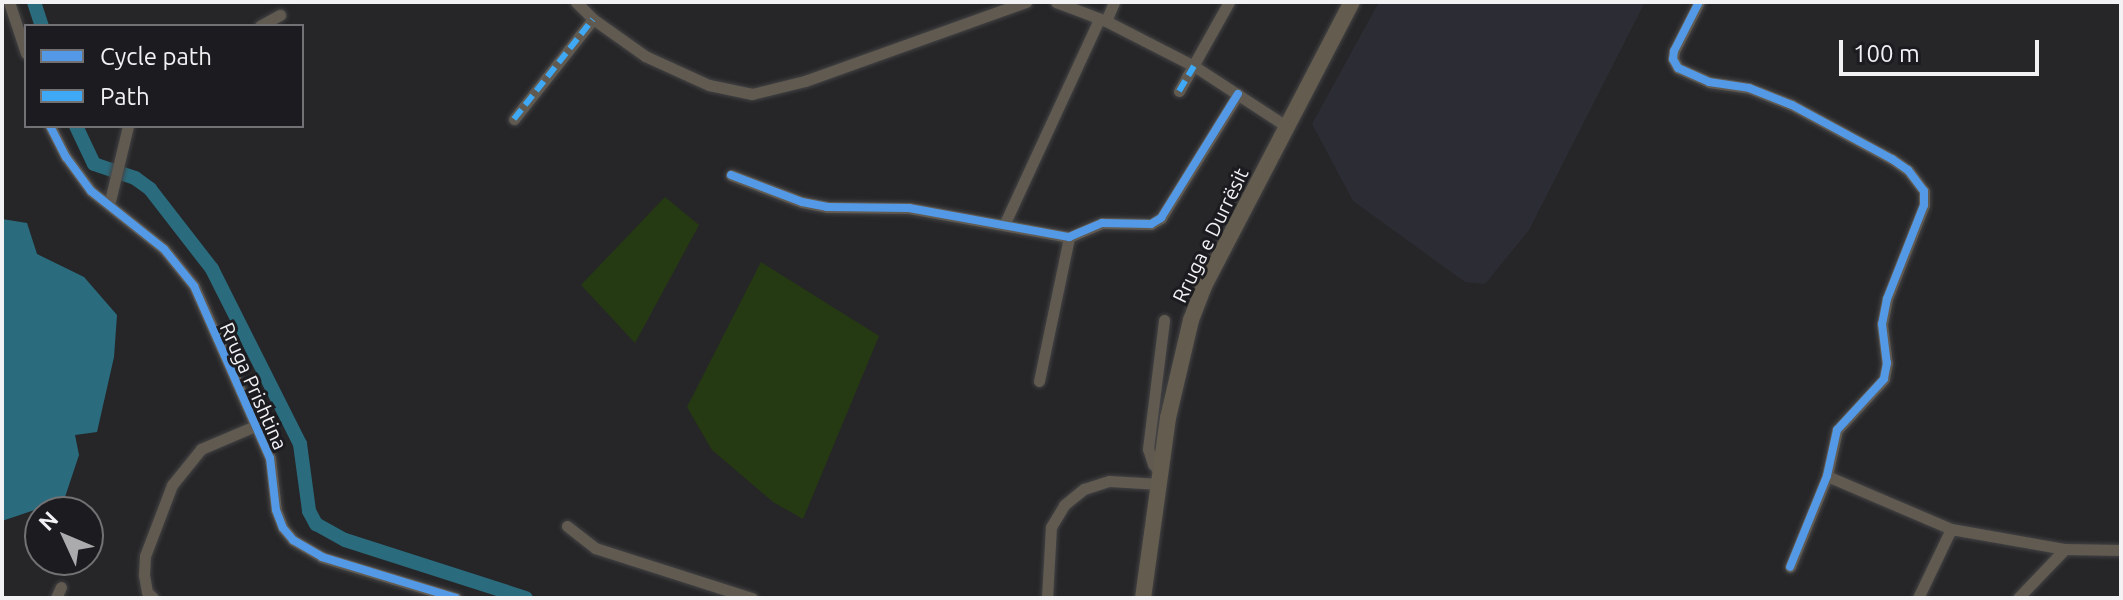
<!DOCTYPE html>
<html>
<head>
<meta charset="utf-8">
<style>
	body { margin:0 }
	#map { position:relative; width:2123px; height:600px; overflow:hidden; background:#262628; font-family:Ubuntu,sans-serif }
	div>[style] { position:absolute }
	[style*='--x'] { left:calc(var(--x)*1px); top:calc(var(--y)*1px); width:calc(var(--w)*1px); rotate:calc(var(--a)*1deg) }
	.built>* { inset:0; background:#2c2c34 }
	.green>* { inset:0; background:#253a12 }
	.water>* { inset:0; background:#2a6c7e }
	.canal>* { height:14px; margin:-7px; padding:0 7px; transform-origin:7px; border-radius:7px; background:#2a6c7e }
	.roads { filter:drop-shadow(0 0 2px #434345) drop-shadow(0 0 2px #434345) }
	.minor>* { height:11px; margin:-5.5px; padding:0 5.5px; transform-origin:5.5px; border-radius:5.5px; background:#605a51 }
	.secondary>* { height:16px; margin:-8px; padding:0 8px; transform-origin:8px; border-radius:8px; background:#645c4e }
	.quiet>* { height:6px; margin-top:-3px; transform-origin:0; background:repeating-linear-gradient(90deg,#3fa9f5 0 12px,transparent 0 18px) }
	.cycleway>* { height:8px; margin:-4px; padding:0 4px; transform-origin:4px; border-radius:4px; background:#5399e6 }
	span { translate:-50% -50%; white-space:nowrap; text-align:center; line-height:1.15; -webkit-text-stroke:6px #1c1c20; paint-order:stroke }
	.street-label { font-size:20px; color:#f2f2f5 }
	.frame { position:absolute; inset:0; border:4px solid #f2f2f5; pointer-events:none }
	.legend { position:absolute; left:24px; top:24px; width:280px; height:104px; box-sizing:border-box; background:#1c1c20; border:2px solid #727275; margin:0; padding:10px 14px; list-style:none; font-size:24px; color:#f2f2f5 }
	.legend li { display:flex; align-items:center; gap:16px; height:40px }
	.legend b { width:40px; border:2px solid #727275 }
	.north { position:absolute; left:24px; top:496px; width:80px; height:80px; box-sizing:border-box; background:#1c1c20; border:2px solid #727275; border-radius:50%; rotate:314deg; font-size:22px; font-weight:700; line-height:32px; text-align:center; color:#f2f2f5 }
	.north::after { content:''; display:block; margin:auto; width:28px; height:36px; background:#ababad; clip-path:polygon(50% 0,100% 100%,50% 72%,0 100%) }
	.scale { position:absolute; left:1839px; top:40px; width:200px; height:36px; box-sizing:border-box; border:4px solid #f2f2f5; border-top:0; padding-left:10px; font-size:24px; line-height:28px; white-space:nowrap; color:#f2f2f5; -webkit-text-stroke:6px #1c1c20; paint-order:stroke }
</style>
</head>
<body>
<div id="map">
	<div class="built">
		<div style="clip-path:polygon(1379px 2px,1645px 2px,1529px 230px,1485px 284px,1465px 282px,1353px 201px,1312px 124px)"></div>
	</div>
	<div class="green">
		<div style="clip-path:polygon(665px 197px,699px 225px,635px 343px,581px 285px)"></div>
		<div style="clip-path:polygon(761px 262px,879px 336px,803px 519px,773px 502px,712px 450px,687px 407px)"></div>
	</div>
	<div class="water">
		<div style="clip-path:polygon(2px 219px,27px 223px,37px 254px,84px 277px,117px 315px,114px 357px,97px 432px,75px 435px,79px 455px,64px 500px,2px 521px)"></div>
	</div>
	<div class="canal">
		<div style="--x:34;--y:2;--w:25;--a:72"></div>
		<div style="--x:76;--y:126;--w:42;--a:64.7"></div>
		<div style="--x:94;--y:164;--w:43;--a:18.9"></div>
		<div style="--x:135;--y:178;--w:19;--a:36"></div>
		<div style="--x:150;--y:189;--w:101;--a:52.2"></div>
		<div style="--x:212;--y:269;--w:196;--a:63.3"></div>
		<div style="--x:300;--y:444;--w:68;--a:82.3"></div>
		<div style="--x:309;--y:511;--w:15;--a:62"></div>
		<div style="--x:316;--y:524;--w:33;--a:29"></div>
		<div style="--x:345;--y:540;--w:190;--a:17.8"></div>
	</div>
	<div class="roads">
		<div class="minor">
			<div style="--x:9;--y:2;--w:54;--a:71.6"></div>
			<div style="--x:576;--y:2;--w:24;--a:45"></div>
			<div style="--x:593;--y:19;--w:64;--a:35.4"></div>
			<div style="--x:645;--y:56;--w:70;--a:24.4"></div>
			<div style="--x:709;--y:85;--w:44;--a:11.8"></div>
			<div style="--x:752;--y:94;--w:55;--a:-13.8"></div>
			<div style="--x:805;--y:81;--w:235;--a:-19.7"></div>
			<div style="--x:1056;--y:2;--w:53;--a:20.8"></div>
			<div style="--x:1106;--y:21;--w:99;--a:27.1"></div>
			<div style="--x:1194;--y:66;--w:110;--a:33.1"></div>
			<div style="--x:1699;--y:2;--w:55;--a:117"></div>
			<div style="--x:1674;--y:51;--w:8;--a:97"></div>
			<div style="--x:1673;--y:59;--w:10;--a:61"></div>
			<div style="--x:1678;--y:68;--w:34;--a:24"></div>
			<div style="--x:1709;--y:82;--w:40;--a:8.5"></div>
			<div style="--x:1749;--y:88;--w:46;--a:21.6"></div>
			<div style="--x:1792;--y:105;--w:114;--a:28.4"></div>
			<div style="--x:1892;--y:159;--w:19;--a:35"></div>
			<div style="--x:1908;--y:170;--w:26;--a:53"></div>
			<div style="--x:1924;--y:191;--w:14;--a:90"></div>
			<div style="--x:1924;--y:205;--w:101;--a:111.5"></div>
			<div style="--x:1887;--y:299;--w:25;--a:101"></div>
			<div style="--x:1882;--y:324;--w:39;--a:83"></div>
			<div style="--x:1887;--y:363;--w:16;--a:101"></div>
			<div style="--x:1884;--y:379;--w:69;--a:132.7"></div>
			<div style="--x:1837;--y:430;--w:47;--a:102.3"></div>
			<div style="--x:1827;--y:476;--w:98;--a:112.1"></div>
			<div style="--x:1106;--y:21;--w:21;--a:-67"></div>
			<div style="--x:260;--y:26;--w:23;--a:-29"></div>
			<div style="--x:1179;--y:91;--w:102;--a:-60.7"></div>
			<div style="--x:514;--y:119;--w:127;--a:-51.7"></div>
			<div style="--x:50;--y:126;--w:35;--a:63"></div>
			<div style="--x:66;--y:157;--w:42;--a:53.7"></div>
			<div style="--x:91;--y:191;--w:93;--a:38.5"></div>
			<div style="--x:164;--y:249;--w:48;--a:51"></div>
			<div style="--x:194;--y:286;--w:188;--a:66.2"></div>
			<div style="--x:270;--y:458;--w:52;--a:83.4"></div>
			<div style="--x:276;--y:510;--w:19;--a:69"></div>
			<div style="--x:283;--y:528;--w:16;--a:50"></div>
			<div style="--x:293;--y:540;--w:34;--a:30"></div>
			<div style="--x:322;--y:557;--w:140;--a:17"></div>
			<div style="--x:731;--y:175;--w:76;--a:20.8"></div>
			<div style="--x:802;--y:202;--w:25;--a:11"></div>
			<div style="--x:827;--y:207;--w:82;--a:0.7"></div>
			<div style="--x:909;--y:208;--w:163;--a:10.3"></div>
			<div style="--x:1069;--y:237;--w:36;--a:-23"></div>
			<div style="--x:1102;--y:223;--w:49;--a:1.2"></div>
			<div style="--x:1151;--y:224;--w:12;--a:-31"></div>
			<div style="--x:1161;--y:218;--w:146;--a:-58.2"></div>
			<div style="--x:109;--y:205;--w:81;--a:-76.5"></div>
			<div style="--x:1004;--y:225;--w:227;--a:-65.2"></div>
			<div style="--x:1039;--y:381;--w:147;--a:-78.2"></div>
			<div style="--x:1161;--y:473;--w:12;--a:-132"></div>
			<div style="--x:1153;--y:464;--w:16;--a:-108"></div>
			<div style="--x:1148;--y:449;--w:130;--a:-82.9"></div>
			<div style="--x:1827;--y:476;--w:135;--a:23.1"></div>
			<div style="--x:1951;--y:529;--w:116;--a:10"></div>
			<div style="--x:2065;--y:549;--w:56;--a:1"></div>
			<div style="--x:567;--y:526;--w:36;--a:38"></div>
			<div style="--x:595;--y:548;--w:165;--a:17.7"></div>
			<div style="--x:56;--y:598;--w:12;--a:-66"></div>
			<div style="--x:153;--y:598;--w:8;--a:-135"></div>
			<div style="--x:147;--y:592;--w:17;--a:-100"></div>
			<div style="--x:144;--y:575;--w:19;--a:-87"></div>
			<div style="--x:145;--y:556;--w:76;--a:-69.2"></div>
			<div style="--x:172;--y:485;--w:46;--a:-51.1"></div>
			<div style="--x:201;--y:449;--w:59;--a:-23.1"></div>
			<div style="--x:1047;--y:598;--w:71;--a:-86.8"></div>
			<div style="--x:1051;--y:527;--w:26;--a:-59"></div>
			<div style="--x:1064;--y:505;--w:26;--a:-39"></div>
			<div style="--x:1084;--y:489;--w:26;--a:-18"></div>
			<div style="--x:1109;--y:481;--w:51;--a:3.4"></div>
			<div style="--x:1918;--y:598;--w:76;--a:-64.4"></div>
			<div style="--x:2018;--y:598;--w:68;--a:-46.2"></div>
		</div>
		<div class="secondary">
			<div style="--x:1143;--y:598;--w:182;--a:-82.1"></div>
			<div style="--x:1168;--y:418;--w:101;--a:-76.8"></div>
			<div style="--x:1191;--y:320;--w:36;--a:-69"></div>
			<div style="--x:1204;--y:286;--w:320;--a:-62.5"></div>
		</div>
	</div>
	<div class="quiet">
		<div style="--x:1179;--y:91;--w:29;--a:-59"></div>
		<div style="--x:514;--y:119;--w:127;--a:-51.7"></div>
	</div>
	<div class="cycleway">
		<div style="--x:1699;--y:2;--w:55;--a:117"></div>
		<div style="--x:1674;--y:51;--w:8;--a:97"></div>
		<div style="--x:1673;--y:59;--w:10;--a:61"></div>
		<div style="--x:1678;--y:68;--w:34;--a:24"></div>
		<div style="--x:1709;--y:82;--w:40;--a:8.5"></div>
		<div style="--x:1749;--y:88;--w:46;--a:21.6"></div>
		<div style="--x:1792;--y:105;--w:114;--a:28.4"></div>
		<div style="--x:1892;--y:159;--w:19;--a:35"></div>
		<div style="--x:1908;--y:170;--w:26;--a:53"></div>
		<div style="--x:1924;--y:191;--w:14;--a:90"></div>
		<div style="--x:1924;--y:205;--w:101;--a:111.5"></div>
		<div style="--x:1887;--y:299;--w:25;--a:101"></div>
		<div style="--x:1882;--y:324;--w:39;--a:83"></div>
		<div style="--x:1887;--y:363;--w:16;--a:101"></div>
		<div style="--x:1884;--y:379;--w:69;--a:132.7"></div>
		<div style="--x:1837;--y:430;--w:47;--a:102.3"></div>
		<div style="--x:1827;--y:476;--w:98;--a:112.1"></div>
		<div style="--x:50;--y:126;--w:35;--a:63"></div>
		<div style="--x:66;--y:157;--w:42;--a:53.7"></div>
		<div style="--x:91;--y:191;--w:93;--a:38.5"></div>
		<div style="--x:164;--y:249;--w:48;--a:51"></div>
		<div style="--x:194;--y:286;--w:188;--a:66.2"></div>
		<div style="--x:270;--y:458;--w:52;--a:83.4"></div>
		<div style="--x:276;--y:510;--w:19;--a:69"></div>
		<div style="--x:283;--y:528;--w:16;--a:50"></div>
		<div style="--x:293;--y:540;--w:34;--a:30"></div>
		<div style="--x:322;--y:557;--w:140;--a:17"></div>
		<div style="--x:731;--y:175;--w:76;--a:20.8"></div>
		<div style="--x:802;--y:202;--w:25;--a:11"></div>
		<div style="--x:827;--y:207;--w:82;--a:0.7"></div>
		<div style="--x:909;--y:208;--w:163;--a:10.3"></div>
		<div style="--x:1069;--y:237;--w:36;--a:-23"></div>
		<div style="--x:1102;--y:223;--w:49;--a:1.2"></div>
		<div style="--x:1151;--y:224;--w:12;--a:-31"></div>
		<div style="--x:1161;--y:218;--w:146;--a:-58.2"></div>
	</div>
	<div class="street-label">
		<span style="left:1210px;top:235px;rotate:-64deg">Rruga e Durrësit</span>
		<span style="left:254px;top:386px;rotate:66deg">Rruga Prishtina</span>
	</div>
	<div class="frame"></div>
	<ul class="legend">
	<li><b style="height:10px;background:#5399e6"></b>Cycle path</li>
	<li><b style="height:10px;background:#3fa9f5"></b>Path</li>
	</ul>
	<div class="north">N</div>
	<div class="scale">100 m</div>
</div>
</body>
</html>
